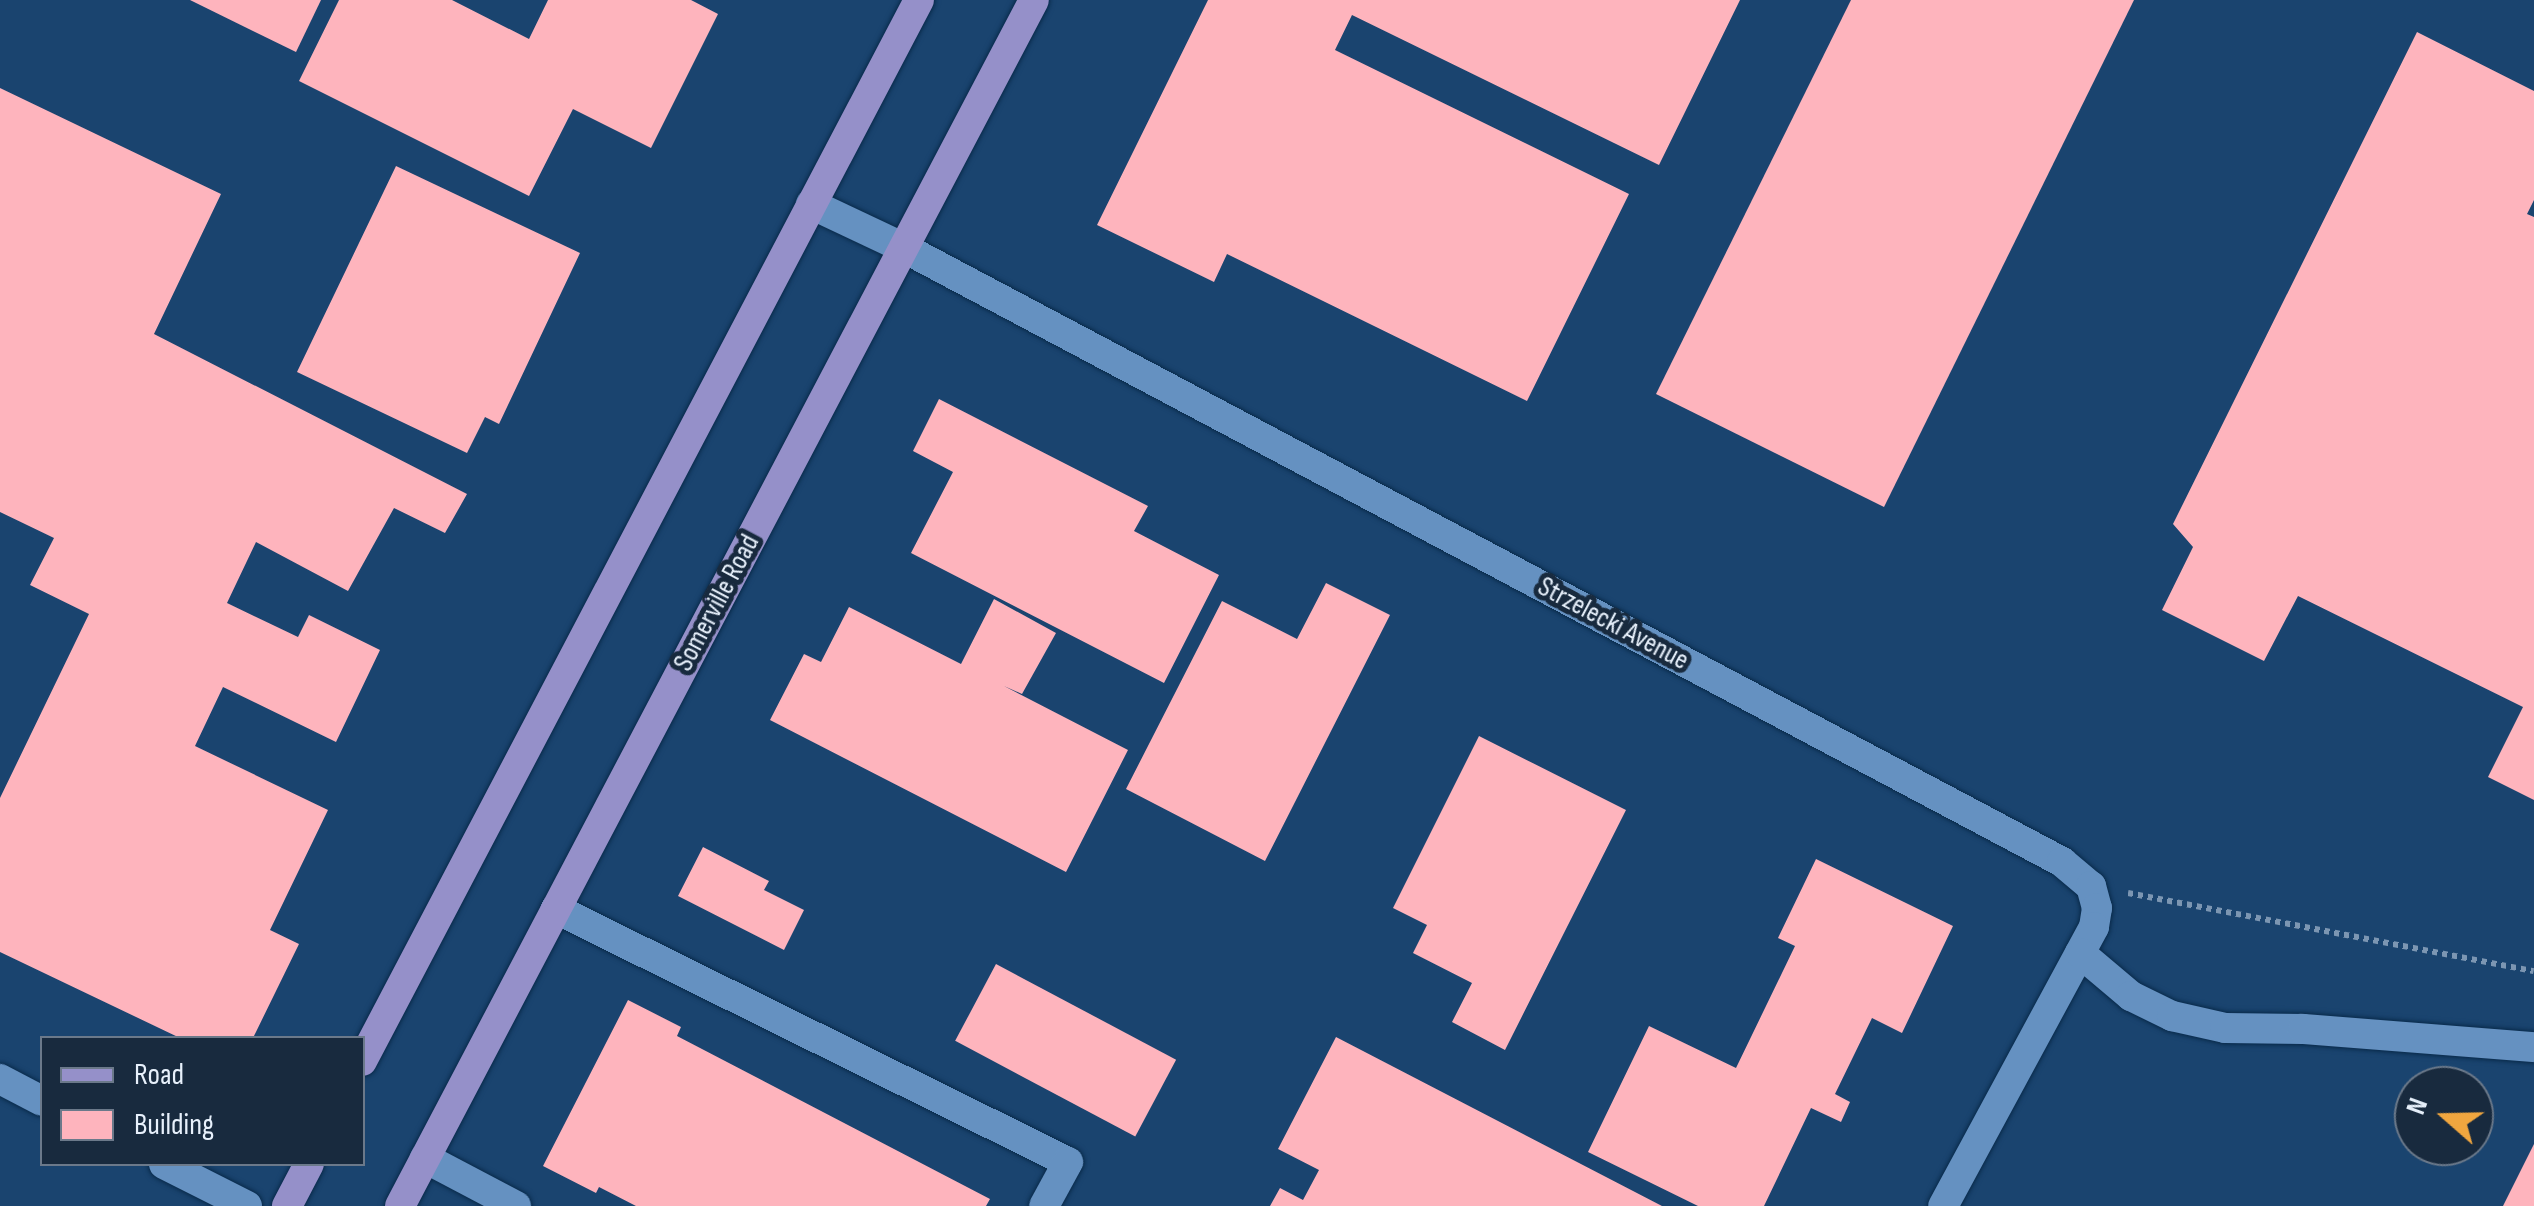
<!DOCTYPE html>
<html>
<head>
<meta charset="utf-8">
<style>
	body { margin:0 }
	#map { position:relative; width:2534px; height:1206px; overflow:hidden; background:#1a446f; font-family:"Sofia Sans Condensed",sans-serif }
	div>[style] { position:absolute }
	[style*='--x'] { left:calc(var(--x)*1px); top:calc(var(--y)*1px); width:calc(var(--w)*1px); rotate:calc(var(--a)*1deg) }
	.building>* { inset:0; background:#feb4bd; transform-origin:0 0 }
	.path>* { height:6px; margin-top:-3px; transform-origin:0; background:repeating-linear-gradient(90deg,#7c96b2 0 5px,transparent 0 10px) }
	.roads { filter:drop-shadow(0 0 2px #092a4a) drop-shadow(0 0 2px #092a4a) }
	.minor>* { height:30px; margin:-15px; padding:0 15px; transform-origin:15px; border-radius:15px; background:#6591c1 }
	.major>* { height:30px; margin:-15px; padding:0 15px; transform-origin:15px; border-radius:15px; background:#9590c9 }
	span { translate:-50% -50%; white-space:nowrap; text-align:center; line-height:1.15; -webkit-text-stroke:10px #182a3e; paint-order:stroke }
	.street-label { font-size:28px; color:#e7f0fb }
	.legend { position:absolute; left:40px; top:1036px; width:325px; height:130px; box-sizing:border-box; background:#182a3e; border:2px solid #6b798a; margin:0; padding:12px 18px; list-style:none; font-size:30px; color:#e7f0fb }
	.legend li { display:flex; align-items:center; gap:20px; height:50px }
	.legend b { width:50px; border:2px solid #6b798a }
	.north { position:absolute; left:2394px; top:1066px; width:100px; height:100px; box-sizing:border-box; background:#182a3e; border:2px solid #6b798a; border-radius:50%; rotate:290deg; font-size:28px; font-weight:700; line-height:40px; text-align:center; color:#e7f0fb }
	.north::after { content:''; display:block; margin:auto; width:35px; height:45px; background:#f0a63f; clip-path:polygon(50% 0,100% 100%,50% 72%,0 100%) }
</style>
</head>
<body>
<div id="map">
	<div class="building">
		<div style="clip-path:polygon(190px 0,321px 0,296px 52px)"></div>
		<div style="clip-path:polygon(339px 0,452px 0,529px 39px,548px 0,691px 0,718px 14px,651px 148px,573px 109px,529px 196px,299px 81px)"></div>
		<div style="clip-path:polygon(1208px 0,1740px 0,1659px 165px,1352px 15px,1335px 50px,1629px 194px,1527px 401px,1227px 254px,1214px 282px,1097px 225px)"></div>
		<div style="clip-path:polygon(1851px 0,2134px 0,1884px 507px,1656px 394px)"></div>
		<div style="clip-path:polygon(2417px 32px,2534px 91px,2534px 200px,2527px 214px,2534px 217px,2534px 800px,2488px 777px,2523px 707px,2298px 596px,2264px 661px,2162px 610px,2193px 547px,2173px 524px)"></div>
		<div style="clip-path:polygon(0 88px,221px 194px,154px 334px,467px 494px,445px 533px,394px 508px,348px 591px,256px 542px,227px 603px,298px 637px,309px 615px,380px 650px,336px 742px,223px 687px,195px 746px,328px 810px,270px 930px,299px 944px,253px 1038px,180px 1038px,0 952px,0 798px,89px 614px,30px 585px,54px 538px,0 512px)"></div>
		<div style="clip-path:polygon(396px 166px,580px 253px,499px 424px,485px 417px,467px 453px,297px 372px)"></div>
		<div style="clip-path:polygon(939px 399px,1148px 506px,1134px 531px,1219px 575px,1164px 683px,911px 553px,953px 472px,913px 451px)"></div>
		<div style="clip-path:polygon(1326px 583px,1390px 615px,1265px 861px,1126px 789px,1222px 601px,1297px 639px)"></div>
		<div style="clip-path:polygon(994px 599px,1056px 633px,1022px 694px,1004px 686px,1128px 750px,1066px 872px,770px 720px,804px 654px,821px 662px,849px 607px,961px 664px)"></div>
		<div style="clip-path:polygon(1479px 736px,1626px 810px,1505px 1050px,1452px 1022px,1472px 983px,1413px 953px,1427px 925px,1393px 908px)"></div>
		<div style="clip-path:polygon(703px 847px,769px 881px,764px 890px,804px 910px,784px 950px,678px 896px)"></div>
		<div style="clip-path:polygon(1816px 859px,1953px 926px,1902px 1033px,1872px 1018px,1835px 1094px,1850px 1102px,1841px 1122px,1811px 1108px,1764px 1206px,1698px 1206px,1588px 1152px,1649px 1026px,1736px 1068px,1795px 946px,1778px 938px)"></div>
		<div style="left:996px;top:964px;width:204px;height:87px;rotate:28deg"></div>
		<div style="clip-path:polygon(628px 1000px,681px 1027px,677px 1036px,990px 1199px,986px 1206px,636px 1206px,599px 1187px,596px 1193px,543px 1166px)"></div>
		<div style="clip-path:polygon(1336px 1037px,1662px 1206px,1270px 1206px,1280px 1188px,1303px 1200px,1319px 1170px,1278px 1149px)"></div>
		<div style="clip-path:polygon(2534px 1144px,2534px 1206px,2503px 1206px)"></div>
	</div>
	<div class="path">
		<div style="--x:2128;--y:893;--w:413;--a:10.9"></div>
	</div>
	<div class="roads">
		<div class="minor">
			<div style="--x:811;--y:204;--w:103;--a:25.3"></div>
			<div style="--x:904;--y:248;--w:1311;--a:27.93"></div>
			<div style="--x:2062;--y:862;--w:38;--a:40"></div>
			<div style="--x:2091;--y:886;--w:23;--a:75"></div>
			<div style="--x:2097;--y:908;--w:19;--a:99"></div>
			<div style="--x:2094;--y:927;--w:317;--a:118.4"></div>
			<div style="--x:556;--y:909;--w:571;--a:26.3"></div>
			<div style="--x:1068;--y:1162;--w:50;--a:118.6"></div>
			<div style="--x:2080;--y:953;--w:67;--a:40.1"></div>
			<div style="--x:2131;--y:996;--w:46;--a:26"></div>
			<div style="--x:2172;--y:1016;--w:54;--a:12.8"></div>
			<div style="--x:2225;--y:1028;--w:78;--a:0.7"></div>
			<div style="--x:2303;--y:1029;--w:232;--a:4.5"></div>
			<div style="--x:0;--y:1079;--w:47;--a:27.6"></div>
			<div style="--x:425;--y:1158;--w:103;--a:27.8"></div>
			<div style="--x:164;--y:1164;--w:93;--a:26.8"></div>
		</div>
		<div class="major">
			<div style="--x:362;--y:1061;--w:1198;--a:-62.3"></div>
			<div style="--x:287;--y:1206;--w:47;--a:-62.4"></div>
			<div style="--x:400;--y:1206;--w:1362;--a:-62.27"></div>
		</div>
	</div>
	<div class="street-label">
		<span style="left:717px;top:603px;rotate:-62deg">Somerville Road</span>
		<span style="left:1613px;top:624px;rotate:28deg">Strzelecki Avenue</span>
	</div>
	<ul class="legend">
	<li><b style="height:12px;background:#9590c9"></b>Road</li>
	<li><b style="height:28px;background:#feb4bd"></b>Building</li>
	</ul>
	<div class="north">N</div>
</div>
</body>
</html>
